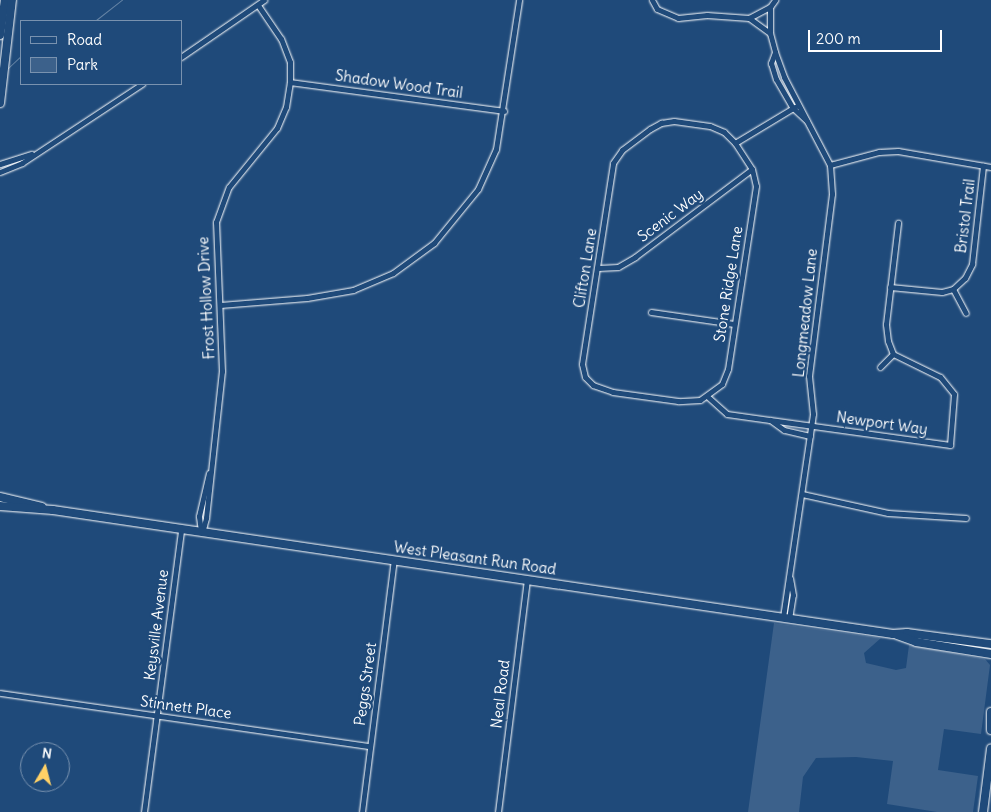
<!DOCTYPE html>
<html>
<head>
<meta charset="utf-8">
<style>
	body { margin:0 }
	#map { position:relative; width:991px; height:812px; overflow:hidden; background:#1f4a7a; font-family:Delius,sans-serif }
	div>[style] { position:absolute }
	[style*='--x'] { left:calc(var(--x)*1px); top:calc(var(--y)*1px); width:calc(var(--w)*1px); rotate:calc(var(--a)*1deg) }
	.green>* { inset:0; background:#3c618b }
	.stream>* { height:1px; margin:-0.5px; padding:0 0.5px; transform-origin:0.5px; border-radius:0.5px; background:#6583a4 }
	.roads { filter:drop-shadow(0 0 1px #fff) drop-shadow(0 0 1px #fff) }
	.street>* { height:5px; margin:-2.5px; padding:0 2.5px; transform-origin:2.5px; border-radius:2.5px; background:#1f4a7a }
	.secondary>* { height:8px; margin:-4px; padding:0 4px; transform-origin:4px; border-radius:4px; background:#1f4a7a }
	span { translate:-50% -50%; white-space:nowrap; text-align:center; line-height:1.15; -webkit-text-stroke:4.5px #1f4a7a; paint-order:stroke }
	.street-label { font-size:15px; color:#fff }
	.legend { position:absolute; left:20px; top:20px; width:162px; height:65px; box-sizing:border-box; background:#1f4a7a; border:1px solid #7992af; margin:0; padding:6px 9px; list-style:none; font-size:15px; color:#fff }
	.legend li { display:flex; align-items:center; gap:10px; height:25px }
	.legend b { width:25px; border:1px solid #7992af }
	.north { position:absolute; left:20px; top:742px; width:50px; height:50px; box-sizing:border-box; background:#1f4a7a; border:1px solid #7992af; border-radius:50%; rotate:8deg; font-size:14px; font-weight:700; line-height:20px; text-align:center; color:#fff }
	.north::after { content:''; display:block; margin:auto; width:18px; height:22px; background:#ffd166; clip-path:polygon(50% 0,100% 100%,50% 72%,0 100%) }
	.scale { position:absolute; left:808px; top:30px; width:134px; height:22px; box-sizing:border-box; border:2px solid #fff; border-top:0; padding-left:6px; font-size:15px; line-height:18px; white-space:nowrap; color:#fff; -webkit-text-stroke:4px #1f4a7a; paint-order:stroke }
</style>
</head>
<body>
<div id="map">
	<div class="green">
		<div style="clip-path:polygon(774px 623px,881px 638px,864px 653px,866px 663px,896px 670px,906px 668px,909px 645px,985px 659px,990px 665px,981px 734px,944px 729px,938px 770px,978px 776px,973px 812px,937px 812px,887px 804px,893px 761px,856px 757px,816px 758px,803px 777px,799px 812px,748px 812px)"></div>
	</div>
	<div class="stream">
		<div style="--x:81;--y:21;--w:15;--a:-4"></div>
		<div style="--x:96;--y:20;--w:33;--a:-38"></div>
		<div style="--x:8;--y:68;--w:18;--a:-43"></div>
	</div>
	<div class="roads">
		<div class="street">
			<div style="--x:652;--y:0;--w:10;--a:61"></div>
			<div style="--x:657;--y:9;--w:23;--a:23"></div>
			<div style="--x:678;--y:18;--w:29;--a:-6"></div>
			<div style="--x:707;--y:15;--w:42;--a:4.1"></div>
			<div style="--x:749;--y:18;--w:24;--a:-28"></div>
			<div style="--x:770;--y:7;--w:9;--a:-54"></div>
			<div style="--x:770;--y:7;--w:26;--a:90"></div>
			<div style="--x:770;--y:33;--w:20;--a:75"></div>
			<div style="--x:775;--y:52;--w:27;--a:70"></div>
			<div style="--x:784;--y:77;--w:99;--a:62.4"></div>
			<div style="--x:830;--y:165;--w:29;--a:86"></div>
			<div style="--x:832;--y:194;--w:183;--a:97.2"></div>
			<div style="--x:809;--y:376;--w:38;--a:84"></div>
			<div style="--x:813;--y:414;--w:206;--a:98.4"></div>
			<div style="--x:749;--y:18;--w:26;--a:36"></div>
			<div style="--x:775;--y:52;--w:12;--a:110"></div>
			<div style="--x:771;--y:63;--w:17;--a:73"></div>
			<div style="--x:776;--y:79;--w:34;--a:60"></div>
			<div style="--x:793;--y:108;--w:19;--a:43"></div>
			<div style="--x:181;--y:57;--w:101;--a:-34.5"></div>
			<div style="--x:290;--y:82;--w:216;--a:7.7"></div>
			<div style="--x:674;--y:121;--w:36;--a:8"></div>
			<div style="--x:710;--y:126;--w:15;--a:23"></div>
			<div style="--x:724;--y:132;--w:16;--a:45"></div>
			<div style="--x:735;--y:143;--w:31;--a:57"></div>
			<div style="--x:752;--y:169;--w:17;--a:77"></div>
			<div style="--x:756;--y:186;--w:185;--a:98.7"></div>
			<div style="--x:728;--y:369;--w:16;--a:112"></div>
			<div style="--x:722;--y:384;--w:27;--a:144"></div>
			<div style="--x:700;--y:400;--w:22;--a:177"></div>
			<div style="--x:678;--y:401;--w:66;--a:-172.1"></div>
			<div style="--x:613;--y:392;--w:21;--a:-161"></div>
			<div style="--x:593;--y:385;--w:11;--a:-135"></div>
			<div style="--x:585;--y:377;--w:13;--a:-103"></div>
			<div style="--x:582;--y:364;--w:203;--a:-81.2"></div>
			<div style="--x:613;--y:163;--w:16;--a:-55"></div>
			<div style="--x:622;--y:150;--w:35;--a:-37"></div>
			<div style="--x:650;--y:129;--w:13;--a:-29"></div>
			<div style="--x:661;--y:123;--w:13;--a:-9"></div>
			<div style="--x:735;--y:143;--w:70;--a:-31"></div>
			<div style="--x:0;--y:164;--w:33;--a:-18"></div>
			<div style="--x:830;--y:165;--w:51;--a:-14.9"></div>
			<div style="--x:879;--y:152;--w:19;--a:-3"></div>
			<div style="--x:898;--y:151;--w:94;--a:9.8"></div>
			<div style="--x:0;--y:172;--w:24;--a:-22"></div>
			<div style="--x:22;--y:163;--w:144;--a:-33.4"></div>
			<div style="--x:598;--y:268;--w:20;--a:-3"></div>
			<div style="--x:618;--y:267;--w:20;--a:-30"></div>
			<div style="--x:635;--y:257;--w:146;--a:-36.9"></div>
			<div style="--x:890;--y:287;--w:52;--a:5.5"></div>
			<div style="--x:942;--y:292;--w:11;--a:-15"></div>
			<div style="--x:953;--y:289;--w:16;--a:-43"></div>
			<div style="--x:965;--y:278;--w:16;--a:-63"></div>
			<div style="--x:972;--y:264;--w:99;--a:-83.6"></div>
			<div style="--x:953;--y:289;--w:27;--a:62"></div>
			<div style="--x:220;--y:305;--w:87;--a:-4.6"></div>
			<div style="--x:307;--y:298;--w:47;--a:-9.9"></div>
			<div style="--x:353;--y:290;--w:43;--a:-23"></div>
			<div style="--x:393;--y:273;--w:51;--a:-36.2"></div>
			<div style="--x:434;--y:243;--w:70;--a:-50.8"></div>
			<div style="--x:478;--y:189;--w:44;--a:-65.8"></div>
			<div style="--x:496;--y:149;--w:151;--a:-81.2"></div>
			<div style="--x:651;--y:312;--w:84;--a:8.2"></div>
			<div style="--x:880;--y:367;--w:18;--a:-45"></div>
			<div style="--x:708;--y:397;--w:25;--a:42"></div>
			<div style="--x:727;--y:414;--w:43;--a:7.9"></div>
			<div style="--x:810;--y:436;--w:27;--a:-167"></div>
			<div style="--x:784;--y:430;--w:17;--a:-144"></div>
			<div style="--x:770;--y:420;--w:182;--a:7.9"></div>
			<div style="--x:950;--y:445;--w:51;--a:-85.5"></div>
			<div style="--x:954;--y:394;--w:22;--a:-129"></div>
			<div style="--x:940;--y:377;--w:52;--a:-153.9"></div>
			<div style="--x:893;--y:354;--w:14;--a:-111"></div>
			<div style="--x:888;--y:341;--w:17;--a:-97"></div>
			<div style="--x:886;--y:324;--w:102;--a:-83.2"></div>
			<div style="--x:802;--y:494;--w:88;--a:12.5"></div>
			<div style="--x:888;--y:513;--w:78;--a:3.7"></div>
			<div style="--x:201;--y:531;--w:15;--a:-98"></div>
			<div style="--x:199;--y:516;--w:44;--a:-76.9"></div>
			<div style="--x:202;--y:533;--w:16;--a:-75"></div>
			<div style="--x:206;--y:518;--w:148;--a:-83.8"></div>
			<div style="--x:222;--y:371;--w:149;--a:-92.3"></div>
			<div style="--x:216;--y:222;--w:37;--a:-70"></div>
			<div style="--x:229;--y:187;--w:76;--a:-50.9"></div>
			<div style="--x:277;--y:128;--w:23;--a:-67"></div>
			<div style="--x:286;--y:107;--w:25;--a:-81"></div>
			<div style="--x:290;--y:82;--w:20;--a:-90"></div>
			<div style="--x:290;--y:62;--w:25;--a:-111"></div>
			<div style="--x:281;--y:39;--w:41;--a:-124.1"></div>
			<div style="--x:789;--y:619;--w:24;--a:-81"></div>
			<div style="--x:793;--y:595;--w:17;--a:-100"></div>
			<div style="--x:0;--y:693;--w:373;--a:8.2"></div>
			<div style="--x:144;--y:812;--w:284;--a:-82.5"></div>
			<div style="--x:362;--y:812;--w:254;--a:-82.8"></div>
			<div style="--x:498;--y:812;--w:235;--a:-82.9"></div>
		</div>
		<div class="secondary">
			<div style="--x:0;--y:35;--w:35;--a:-82"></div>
			<div style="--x:0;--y:103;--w:104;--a:-83.4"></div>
			<div style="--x:0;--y:497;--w:43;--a:13.4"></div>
			<div style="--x:0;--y:506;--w:53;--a:4.3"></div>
			<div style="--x:53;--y:510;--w:849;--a:8.4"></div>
			<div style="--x:893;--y:634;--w:14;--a:-4"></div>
			<div style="--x:907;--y:633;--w:85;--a:7.5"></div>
			<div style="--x:897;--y:635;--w:20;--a:20"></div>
			<div style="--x:916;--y:642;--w:76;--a:9.1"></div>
			<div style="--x:991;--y:712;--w:18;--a:90"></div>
			<div style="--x:983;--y:812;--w:64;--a:-82.8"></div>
		</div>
	</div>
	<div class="street-label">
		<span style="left:399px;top:84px;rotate:8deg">Shadow Wood Trail</span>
		<span style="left:670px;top:215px;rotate:-37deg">Scenic Way</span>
		<span style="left:965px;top:216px;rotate:-83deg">Bristol Trail</span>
		<span style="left:585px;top:268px;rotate:-81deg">Clifton Lane</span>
		<span style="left:728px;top:284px;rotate:-81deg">Stone Ridge Lane</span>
		<span style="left:206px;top:298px;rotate:-93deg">Frost Hollow Drive</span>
		<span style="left:805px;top:313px;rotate:-84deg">Longmeadow Lane</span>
		<span style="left:882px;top:423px;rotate:8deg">Newport Way</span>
		<span style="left:475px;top:558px;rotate:8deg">West Pleasant Run Road</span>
		<span style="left:156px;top:625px;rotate:-83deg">Keysville Avenue</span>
		<span style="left:365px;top:684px;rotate:-82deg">Peggs Street</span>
		<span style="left:500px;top:694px;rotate:-83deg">Neal Road</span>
		<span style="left:186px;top:707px;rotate:8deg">Stinnett Place</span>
	</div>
	<ul class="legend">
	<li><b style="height:6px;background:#1f4a7a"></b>Road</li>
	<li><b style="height:14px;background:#3c618b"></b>Park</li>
	</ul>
	<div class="north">N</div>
	<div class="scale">200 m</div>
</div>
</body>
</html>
